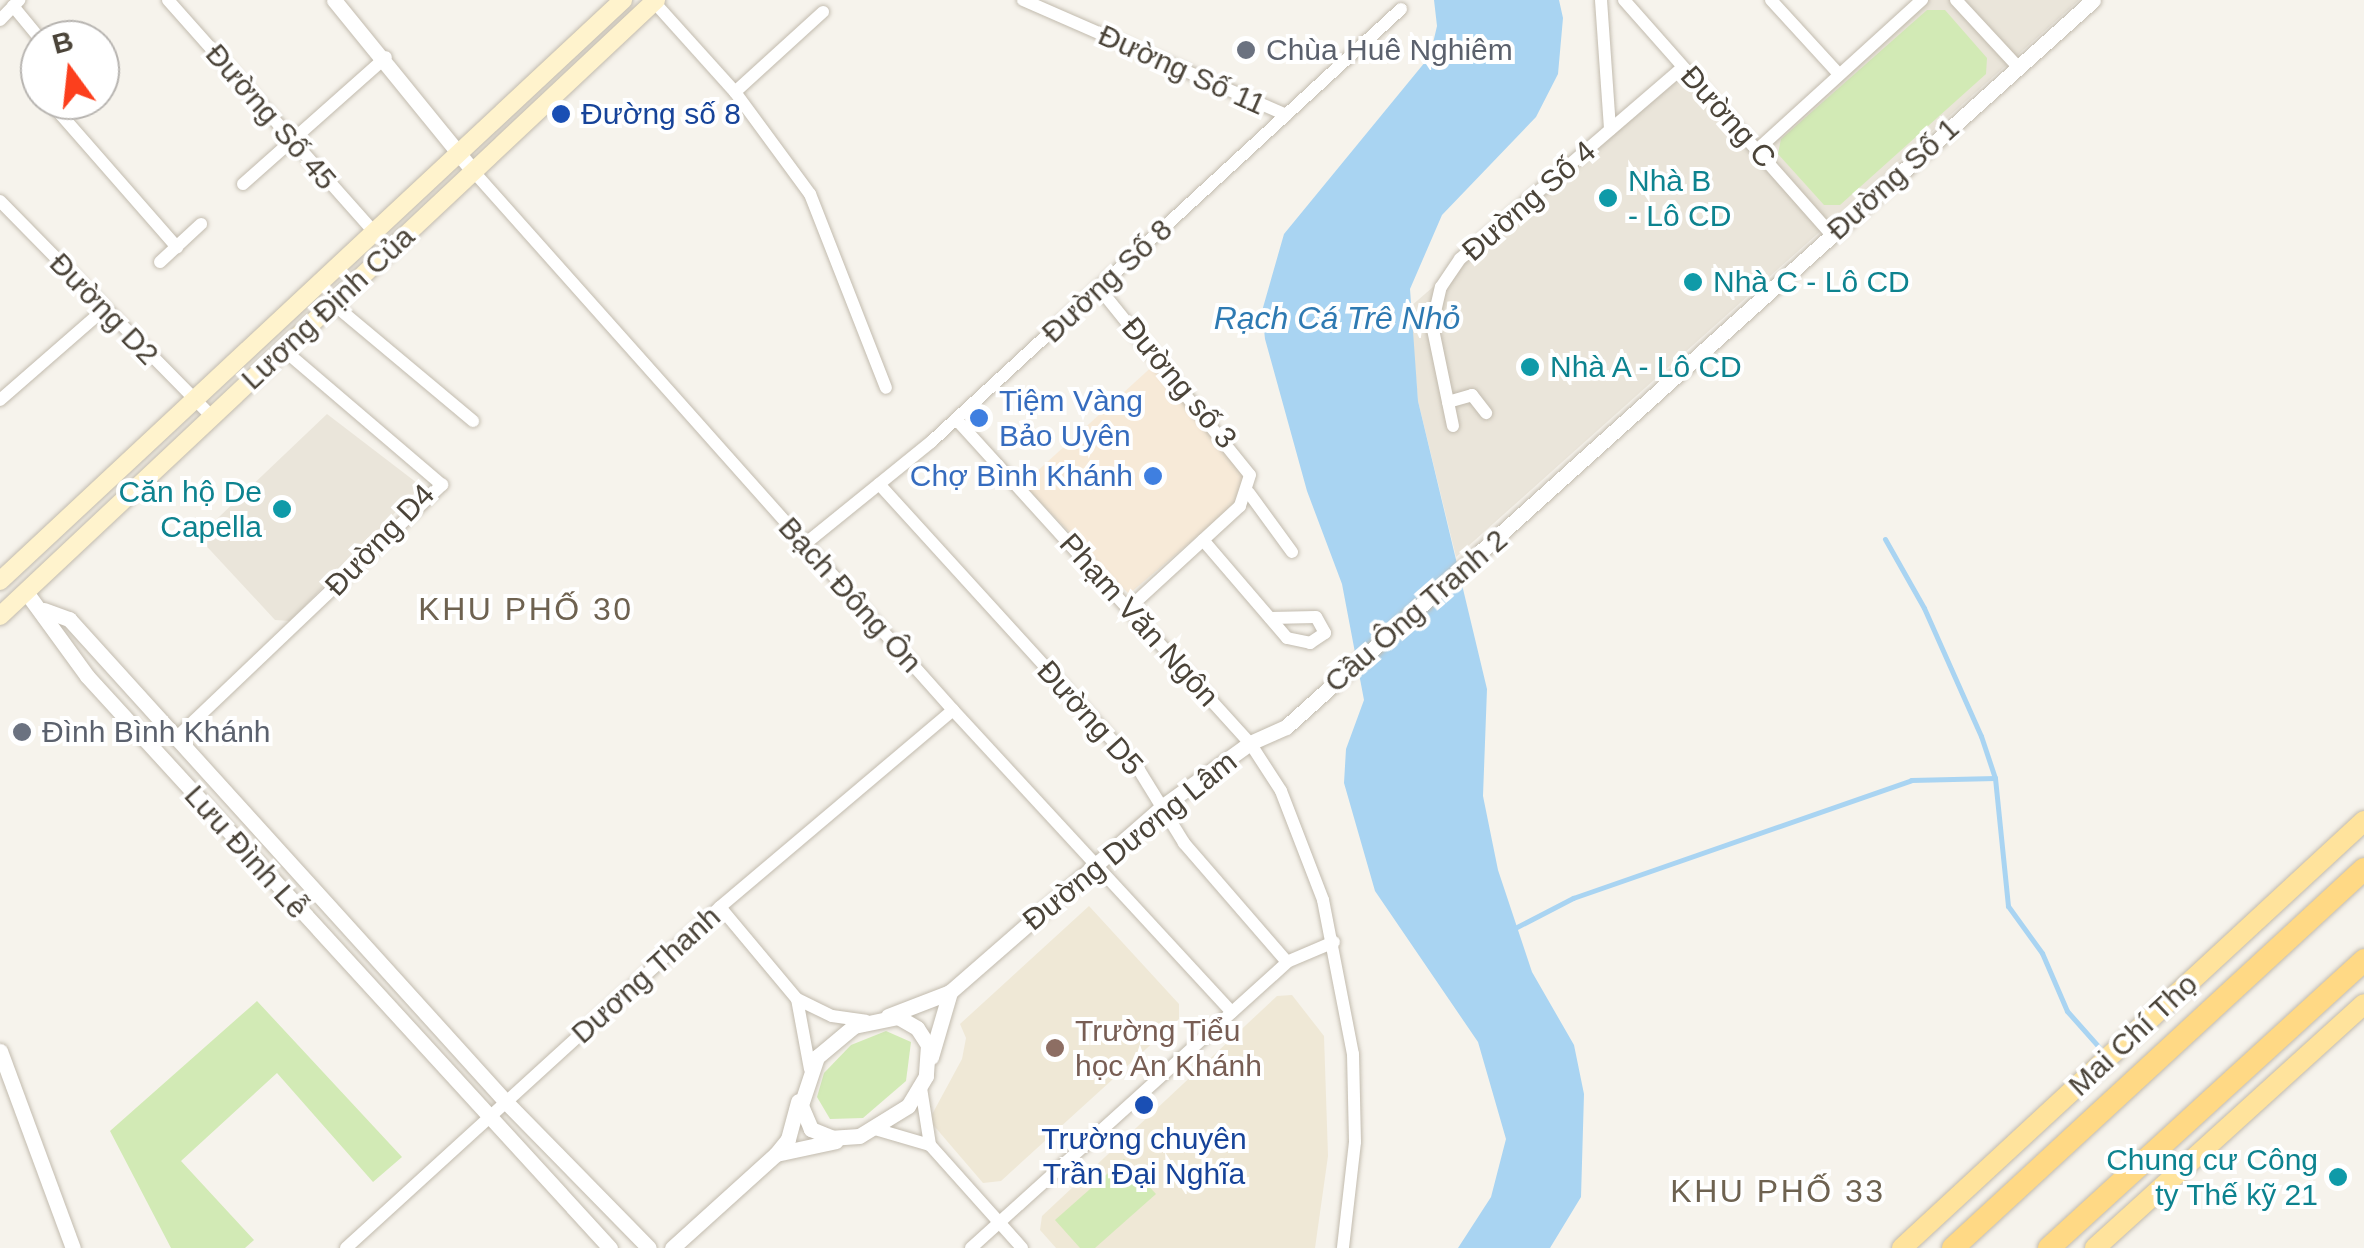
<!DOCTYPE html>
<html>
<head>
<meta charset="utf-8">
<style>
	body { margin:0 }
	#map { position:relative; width:2364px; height:1248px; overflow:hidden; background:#f6f3ec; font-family:Arial,sans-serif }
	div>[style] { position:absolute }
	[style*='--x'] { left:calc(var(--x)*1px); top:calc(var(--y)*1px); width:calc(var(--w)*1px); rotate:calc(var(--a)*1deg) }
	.residential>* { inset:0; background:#eae5da }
	.commercial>* { inset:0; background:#f7ead8 }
	.education>* { inset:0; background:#efe8d6 }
	.green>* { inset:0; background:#d2eab5 }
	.water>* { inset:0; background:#a9d4f2 }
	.stream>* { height:5px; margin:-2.5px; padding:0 2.5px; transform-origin:2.5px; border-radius:2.5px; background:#a9d4f2 }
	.roads { filter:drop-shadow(0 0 2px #c2bbae) drop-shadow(0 0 2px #c2bbae) }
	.minor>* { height:12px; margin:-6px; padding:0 6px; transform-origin:6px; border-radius:6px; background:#fff }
	.tertiary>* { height:15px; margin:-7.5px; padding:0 7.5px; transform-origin:7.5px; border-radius:7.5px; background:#fff }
	.secondary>* { height:18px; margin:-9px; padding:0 9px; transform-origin:9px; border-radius:9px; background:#fff3cd }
	.primary>* { height:20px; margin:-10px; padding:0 10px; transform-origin:10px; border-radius:10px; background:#ffe39c }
	.trunk>* { height:22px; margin:-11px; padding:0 11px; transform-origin:11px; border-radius:11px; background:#ffd985 }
	.dots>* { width:28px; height:28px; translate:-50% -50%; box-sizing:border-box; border:5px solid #fff; border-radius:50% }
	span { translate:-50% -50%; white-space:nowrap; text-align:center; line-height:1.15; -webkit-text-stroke:8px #fff; paint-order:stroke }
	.worship-label { font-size:30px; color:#5b616d }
	.left { translate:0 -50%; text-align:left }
	.street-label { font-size:30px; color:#4b4439 }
	.transit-label { font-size:30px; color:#164399 }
	.culture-label { font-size:30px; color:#0d838f }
	.right { translate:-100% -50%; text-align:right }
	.shop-label { font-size:30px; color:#366cbe }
	.education-label { font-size:30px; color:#785e54 }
	.water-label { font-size:32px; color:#2e7ab2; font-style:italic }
	.neighbourhood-label { font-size:32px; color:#6e6250; letter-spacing:2.5px }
	.north { position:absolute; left:20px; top:20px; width:100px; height:100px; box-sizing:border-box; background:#fff; border:2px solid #b7b4b0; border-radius:50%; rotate:345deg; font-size:28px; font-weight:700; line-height:40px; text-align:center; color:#4b4439 }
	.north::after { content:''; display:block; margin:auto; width:35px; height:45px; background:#fc3f1d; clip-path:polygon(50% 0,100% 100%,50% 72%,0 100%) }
</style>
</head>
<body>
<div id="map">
	<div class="residential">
		<div style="clip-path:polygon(1924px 0,2079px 0,1456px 557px,1418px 401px,1410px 307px,1683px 69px,1758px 150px)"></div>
		<div style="clip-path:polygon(327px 414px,421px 486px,290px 621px,275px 620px,198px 537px)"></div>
	</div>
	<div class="commercial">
		<div style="clip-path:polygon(1156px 363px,1245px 477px,1241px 499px,1129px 594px,1023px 484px)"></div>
	</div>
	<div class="education">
		<div style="clip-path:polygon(1089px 906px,1179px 1004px,1179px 1019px,1001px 1181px,983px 1183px,929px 1120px,962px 1059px,966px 1038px,960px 1024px)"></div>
		<div style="clip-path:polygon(1292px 995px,1324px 1036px,1328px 1156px,1315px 1248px,1056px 1248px,1040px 1230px,1042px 1216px,1277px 996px)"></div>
	</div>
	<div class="green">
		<div style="clip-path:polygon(1927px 10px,1945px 10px,1987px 58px,1986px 74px,1840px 205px,1824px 205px,1778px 154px,1781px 139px)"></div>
		<div style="clip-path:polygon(257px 1001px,402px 1157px,373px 1182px,277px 1073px,181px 1161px,254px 1240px,245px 1248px,171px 1248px,110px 1131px)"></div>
		<div style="clip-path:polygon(886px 1031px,911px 1042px,906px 1081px,863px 1118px,830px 1119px,817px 1097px,824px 1073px,851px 1045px)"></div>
		<div style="clip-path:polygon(1124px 1159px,1156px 1194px,1095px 1248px,1080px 1248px,1055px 1220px)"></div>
	</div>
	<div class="water">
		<div style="clip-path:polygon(1434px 0,1559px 0,1563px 18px,1558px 74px,1536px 117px,1442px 215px,1410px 289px,1418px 401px,1487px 689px,1483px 796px,1498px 870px,1532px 972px,1574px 1045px,1584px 1094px,1581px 1197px,1550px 1248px,1458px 1248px,1491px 1197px,1506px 1139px,1478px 1042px,1375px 891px,1344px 783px,1346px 749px,1364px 700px,1342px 584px,1307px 491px,1265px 339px,1262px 311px,1284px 234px,1430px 56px,1437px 26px)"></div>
	</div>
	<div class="stream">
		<div style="--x:1885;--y:539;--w:79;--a:60.5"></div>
		<div style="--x:1924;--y:608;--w:140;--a:66"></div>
		<div style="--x:1981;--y:736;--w:44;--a:71.6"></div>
		<div style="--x:1995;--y:778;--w:129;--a:84.2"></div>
		<div style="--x:2008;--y:906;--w:58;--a:54.1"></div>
		<div style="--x:2042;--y:953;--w:63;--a:66.7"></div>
		<div style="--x:2067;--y:1011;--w:59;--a:48.4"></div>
		<div style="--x:1513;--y:929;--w:68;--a:-27.3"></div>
		<div style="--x:1573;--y:898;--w:358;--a:-19.2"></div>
		<div style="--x:1911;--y:780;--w:84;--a:-1.4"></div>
	</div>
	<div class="roads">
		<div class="minor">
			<div style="--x:168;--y:0;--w:310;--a:48.4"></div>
			<div style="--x:1023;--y:0;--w:287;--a:23.6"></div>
			<div style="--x:1601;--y:0;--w:130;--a:86"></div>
			<div style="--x:1624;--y:0;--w:312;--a:48.5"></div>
			<div style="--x:1771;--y:0;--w:99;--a:47.5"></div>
			<div style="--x:1956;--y:0;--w:91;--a:47.2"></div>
			<div style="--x:654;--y:2;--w:121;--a:48"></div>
			<div style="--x:735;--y:92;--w:127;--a:53.7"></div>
			<div style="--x:810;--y:194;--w:208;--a:68.6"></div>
			<div style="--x:13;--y:6;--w:44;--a:50.5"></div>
			<div style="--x:0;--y:20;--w:28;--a:-46"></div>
			<div style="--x:735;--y:92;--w:119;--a:-42.3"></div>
			<div style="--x:62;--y:100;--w:11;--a:124"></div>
			<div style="--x:56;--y:109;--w:184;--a:48.8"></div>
			<div style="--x:1758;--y:149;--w:222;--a:-42.3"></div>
			<div style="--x:474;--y:172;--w:720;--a:48.32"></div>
			<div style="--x:953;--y:710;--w:411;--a:47.3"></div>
			<div style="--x:243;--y:184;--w:191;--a:-41.6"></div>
			<div style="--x:0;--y:201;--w:301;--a:45.5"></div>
			<div style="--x:160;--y:262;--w:56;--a:-42.8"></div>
			<div style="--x:1099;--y:288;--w:240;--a:51.1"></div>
			<div style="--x:1250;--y:475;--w:33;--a:108"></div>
			<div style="--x:1240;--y:506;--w:152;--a:137.4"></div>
			<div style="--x:332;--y:303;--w:184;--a:39.9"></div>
			<div style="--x:0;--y:400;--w:137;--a:-41.1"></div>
			<div style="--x:1448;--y:402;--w:25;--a:-16"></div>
			<div style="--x:1472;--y:395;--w:23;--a:52"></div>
			<div style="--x:956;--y:419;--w:438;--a:47.8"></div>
			<div style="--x:1250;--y:743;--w:57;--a:57.1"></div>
			<div style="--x:1281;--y:791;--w:117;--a:68.9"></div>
			<div style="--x:1323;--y:900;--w:157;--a:79"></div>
			<div style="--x:1353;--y:1054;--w:88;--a:88.7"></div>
			<div style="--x:1355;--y:1142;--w:107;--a:96.5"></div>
			<div style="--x:1453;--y:426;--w:103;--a:-101.7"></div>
			<div style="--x:1432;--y:325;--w:39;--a:-77"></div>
			<div style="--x:1441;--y:287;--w:34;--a:-56"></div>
			<div style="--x:1460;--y:259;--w:294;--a:-40.7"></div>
			<div style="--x:879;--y:484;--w:387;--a:47.7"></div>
			<div style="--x:1139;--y:770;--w:86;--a:58.3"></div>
			<div style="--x:1184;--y:843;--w:157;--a:49.1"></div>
			<div style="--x:1249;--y:493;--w:73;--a:53.9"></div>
			<div style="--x:1203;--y:540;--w:129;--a:49.4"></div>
			<div style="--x:1287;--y:638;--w:24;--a:12"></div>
			<div style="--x:1310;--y:643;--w:18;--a:-34"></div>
			<div style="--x:1325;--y:633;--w:18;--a:-119"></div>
			<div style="--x:1316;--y:617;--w:46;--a:178.8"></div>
			<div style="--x:805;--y:544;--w:162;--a:-39"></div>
			<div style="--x:931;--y:442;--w:639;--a:-42.65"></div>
			<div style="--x:175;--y:739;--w:369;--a:-43.6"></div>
			<div style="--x:442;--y:485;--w:209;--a:-139.5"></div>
			<div style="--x:720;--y:907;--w:120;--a:50.1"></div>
			<div style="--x:797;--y:999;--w:71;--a:79.5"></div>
			<div style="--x:797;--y:999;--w:39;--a:26"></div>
			<div style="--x:832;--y:1016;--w:34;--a:8"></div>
			<div style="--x:921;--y:1088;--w:58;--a:81"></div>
			<div style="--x:930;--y:1145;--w:138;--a:48.2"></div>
			<div style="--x:875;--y:1129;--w:57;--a:16.2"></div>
			<div style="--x:346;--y:1248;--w:506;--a:-42.36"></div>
			<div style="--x:720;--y:907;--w:305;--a:-40.2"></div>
			<div style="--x:971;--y:1248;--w:426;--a:-42.1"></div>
			<div style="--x:1287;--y:962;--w:51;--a:-23.1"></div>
		</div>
		<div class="tertiary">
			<div style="--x:334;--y:0;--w:222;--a:50.9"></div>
			<div style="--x:26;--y:592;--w:104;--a:54"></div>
			<div style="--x:87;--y:676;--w:775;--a:47.56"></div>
			<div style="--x:44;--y:610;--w:27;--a:20"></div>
			<div style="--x:69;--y:619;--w:651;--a:47.86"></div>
			<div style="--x:506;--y:1102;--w:204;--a:45.6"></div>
			<div style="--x:888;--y:1016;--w:66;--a:-21.2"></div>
			<div style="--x:950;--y:992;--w:283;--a:-41.1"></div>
			<div style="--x:1163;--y:806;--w:107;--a:-35.9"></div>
			<div style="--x:1250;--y:743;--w:39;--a:-24"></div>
			<div style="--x:1286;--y:727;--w:1086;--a:-42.01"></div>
			<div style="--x:898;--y:1017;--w:22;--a:30"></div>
			<div style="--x:917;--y:1028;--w:20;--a:57"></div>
			<div style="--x:928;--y:1045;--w:31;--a:94"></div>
			<div style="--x:926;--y:1076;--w:35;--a:121"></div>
			<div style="--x:908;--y:1106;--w:57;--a:148.5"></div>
			<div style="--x:859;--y:1136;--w:26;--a:176"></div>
			<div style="--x:833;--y:1138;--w:24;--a:-158"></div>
			<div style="--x:811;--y:1129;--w:26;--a:-113"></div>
			<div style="--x:801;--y:1105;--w:51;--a:-71.6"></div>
			<div style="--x:817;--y:1057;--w:48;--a:-40"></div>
			<div style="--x:854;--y:1026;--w:45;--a:-11.6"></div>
			<div style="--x:0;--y:1051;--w:210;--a:69.7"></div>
			<div style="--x:931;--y:1057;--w:68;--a:-73.7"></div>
			<div style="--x:776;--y:1154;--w:61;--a:-12.2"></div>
			<div style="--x:672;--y:1248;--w:140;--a:-42.1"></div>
			<div style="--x:776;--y:1154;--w:19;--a:-51"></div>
			<div style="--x:788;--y:1139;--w:39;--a:-75"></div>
		</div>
		<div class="secondary">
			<div style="--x:0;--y:581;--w:852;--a:-43"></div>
			<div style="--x:0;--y:616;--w:900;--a:-43.2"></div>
		</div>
		<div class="primary">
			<div style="--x:1902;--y:1248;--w:629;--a:-42.75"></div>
			<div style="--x:2095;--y:1248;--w:363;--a:-42.2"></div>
		</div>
		<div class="trunk">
			<div style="--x:1953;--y:1248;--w:559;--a:-42.68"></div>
			<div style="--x:2049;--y:1248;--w:427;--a:-42.4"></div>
		</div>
	</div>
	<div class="dots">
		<div style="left:1246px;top:50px;background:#6b7280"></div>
		<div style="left:561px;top:114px;background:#1a4fb4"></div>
		<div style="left:1608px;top:198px;background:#0f9aa8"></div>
		<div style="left:1693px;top:282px;background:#0f9aa8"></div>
		<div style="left:1530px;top:367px;background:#0f9aa8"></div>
		<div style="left:979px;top:418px;background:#3f7fe0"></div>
		<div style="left:1153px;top:476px;background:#3f7fe0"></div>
		<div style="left:282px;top:509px;background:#0f9aa8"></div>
		<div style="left:22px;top:732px;background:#6b7280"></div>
		<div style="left:1055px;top:1048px;background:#8d6e63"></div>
		<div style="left:1144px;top:1105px;background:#1a4fb4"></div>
		<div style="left:2338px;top:1177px;background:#0f9aa8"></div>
	</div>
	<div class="worship-label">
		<span class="left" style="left:1266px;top:50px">Chùa Huê Nghiêm</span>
		<span class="left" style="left:42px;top:732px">Đình Bình Khánh</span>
	</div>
	<div class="street-label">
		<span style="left:1182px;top:70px;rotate:24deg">Đường Số 11</span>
		<span style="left:271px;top:117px;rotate:49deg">Đường Số 45</span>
		<span style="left:1728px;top:117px;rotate:48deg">Đường C</span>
		<span style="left:1893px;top:179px;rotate:-42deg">Đường Số 1</span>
		<span style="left:1529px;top:201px;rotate:-41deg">Đường Số 4</span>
		<span style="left:1107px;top:281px;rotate:-43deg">Đường Số 8</span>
		<span style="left:328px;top:308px;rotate:-43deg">Lương Định Của</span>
		<span style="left:104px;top:309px;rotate:46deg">Đường D2</span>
		<span style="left:1179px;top:383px;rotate:50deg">Đường số 3</span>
		<span style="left:380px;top:540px;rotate:-46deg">Đường D4</span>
		<span style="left:850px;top:595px;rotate:48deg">Bạch Đông Ôn</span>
		<span style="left:1416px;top:611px;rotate:-41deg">Cầu Ông Tranh 2</span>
		<span style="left:1139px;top:620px;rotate:48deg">Phạm Văn Ngôn</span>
		<span style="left:1090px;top:718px;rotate:48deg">Đường D5</span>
		<span style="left:1130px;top:841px;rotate:-39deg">Đường Dương Lâm</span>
		<span style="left:246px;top:852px;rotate:48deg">Lưu Đình Lễ</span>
		<span style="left:646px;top:975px;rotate:-42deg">Dương Thanh</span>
		<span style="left:2133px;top:1035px;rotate:-43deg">Mai Chí Thọ</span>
	</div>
	<div class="transit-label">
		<span class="left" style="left:581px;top:114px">Đường số 8</span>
		<span style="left:1144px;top:1156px">Trường chuyên<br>Trần Đại Nghĩa</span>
	</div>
	<div class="culture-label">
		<span class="left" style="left:1628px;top:198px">Nhà B<br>- Lô CD</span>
		<span class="left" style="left:1713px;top:282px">Nhà C - Lô CD</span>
		<span class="left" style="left:1550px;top:367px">Nhà A - Lô CD</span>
		<span class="right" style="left:262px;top:509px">Căn hộ De<br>Capella</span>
		<span class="right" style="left:2318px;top:1177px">Chung cư Công<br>ty Thế kỹ 21</span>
	</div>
	<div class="shop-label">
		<span class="left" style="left:999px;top:418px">Tiệm Vàng<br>Bảo Uyên</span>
		<span class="right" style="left:1133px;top:476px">Chợ Bình Khánh</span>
	</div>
	<div class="education-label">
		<span class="left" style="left:1075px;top:1048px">Trường Tiểu<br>học An Khánh</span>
	</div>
	<div class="water-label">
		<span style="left:1337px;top:318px">Rạch Cá Trê Nhỏ</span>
	</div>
	<div class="neighbourhood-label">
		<span style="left:526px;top:609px">KHU PHỐ 30</span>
		<span style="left:1778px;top:1191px">KHU PHỐ 33</span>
	</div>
	<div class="north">B</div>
</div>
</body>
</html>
